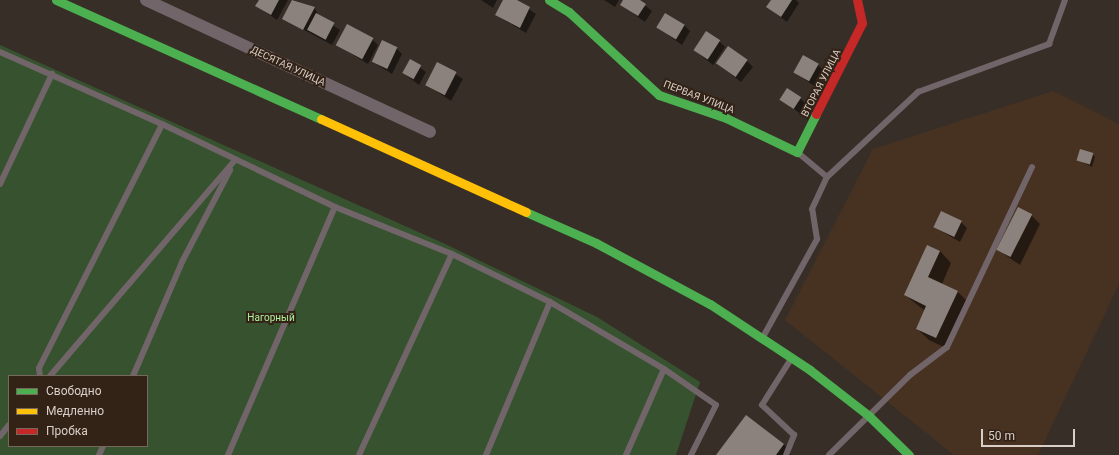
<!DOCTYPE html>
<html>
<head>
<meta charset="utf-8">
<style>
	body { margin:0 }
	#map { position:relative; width:1119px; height:455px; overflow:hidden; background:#372e27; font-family:Roboto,sans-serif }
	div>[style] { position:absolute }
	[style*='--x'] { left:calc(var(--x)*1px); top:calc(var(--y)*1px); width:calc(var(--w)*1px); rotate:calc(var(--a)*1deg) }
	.built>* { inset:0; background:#473222 }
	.green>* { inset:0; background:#37522f }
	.shadow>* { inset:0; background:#0007 }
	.building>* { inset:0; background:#8b827d; transform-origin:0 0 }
	.lane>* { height:6px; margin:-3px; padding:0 3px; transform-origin:3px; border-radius:3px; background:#72656a }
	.street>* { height:12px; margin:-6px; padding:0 6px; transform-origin:6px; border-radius:6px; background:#72656a }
	.fast>* { height:9px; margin:-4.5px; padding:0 4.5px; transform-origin:4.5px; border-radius:4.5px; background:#4caf50 }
	.slow>* { height:9px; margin:-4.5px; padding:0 4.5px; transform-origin:4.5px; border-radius:4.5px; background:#ffc107 }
	.jam>* { height:9px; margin:-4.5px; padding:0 4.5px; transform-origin:4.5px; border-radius:4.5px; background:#c62828 }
	span { translate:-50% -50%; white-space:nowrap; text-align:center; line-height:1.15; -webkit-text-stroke:4px #332317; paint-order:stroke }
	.street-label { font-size:10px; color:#dacfc7 }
	.park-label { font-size:10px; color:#acef9d }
	.legend { position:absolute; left:8px; top:375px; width:140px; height:72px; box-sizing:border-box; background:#332317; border:1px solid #76685d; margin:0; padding:5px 7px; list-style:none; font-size:12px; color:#dacfc7 }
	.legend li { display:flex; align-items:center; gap:8px; height:20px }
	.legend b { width:20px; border:1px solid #76685d }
	.scale { position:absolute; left:981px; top:429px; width:94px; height:18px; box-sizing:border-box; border:2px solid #dacfc7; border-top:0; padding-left:5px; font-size:12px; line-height:14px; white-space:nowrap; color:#dacfc7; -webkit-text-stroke:3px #332317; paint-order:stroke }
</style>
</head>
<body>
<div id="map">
	<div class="built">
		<div style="clip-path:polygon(1053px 91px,1119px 124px,1119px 284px,1038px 455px,954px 455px,785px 320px,873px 149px)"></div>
	</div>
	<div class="green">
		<div style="clip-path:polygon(evenodd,0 45px,443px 243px,597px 317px,700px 382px,676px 455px,0 455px,0 45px,9px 376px,147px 376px,147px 446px,9px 446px,9px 376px)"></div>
	</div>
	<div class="shadow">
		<div style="clip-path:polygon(260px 0,288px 0,277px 20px,257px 6px)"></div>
		<div style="clip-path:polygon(293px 0,314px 7px,319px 16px,340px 30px,332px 45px,284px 19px)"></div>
		<div style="clip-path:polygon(481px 0,497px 0,493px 8px)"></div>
		<div style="clip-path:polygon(504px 0,515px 0,536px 14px,526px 33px,496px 15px)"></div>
		<div style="clip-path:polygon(604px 0,619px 0,615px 7px)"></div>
		<div style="clip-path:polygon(624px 0,638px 0,652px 11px,645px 22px,621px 5px)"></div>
		<div style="clip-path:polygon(772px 0,796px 0,799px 3px,787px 22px,767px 7px)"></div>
		<div style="clip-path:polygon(684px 25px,690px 31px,682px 45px,658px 28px)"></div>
		<div style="clip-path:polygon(372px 39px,378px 45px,368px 64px,337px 45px)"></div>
		<div style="clip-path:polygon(719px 41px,725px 47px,713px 65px,694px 50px)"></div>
		<div style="clip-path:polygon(396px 48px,402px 54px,392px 74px,373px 62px)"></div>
		<div style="clip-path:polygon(410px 60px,426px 72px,419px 85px,403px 73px)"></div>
		<div style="clip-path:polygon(747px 61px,753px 67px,741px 82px,717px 63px)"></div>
		<div style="clip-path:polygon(438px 63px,463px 79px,451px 101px,427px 85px)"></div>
		<div style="clip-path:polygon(818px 65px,824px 71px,816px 87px,795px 73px)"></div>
		<div style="clip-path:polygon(800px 98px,806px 104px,801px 114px,781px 100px)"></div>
		<div style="clip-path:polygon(1092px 154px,1095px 157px,1092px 167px,1078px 160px)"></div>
		<div style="clip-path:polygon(1031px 215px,1040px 224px,1020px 265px,998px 250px)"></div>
		<div style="clip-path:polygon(961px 222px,967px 228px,960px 242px,934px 227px)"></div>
		<div style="clip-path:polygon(940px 251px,951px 263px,942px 284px,957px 291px,969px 303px,948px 349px,929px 340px,917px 329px,925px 311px,905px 295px)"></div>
		<div style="clip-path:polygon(784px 444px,791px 455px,718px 455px)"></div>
	</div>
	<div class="building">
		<div style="clip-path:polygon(259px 0,279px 0,271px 15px,255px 6px)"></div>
		<div style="clip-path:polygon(292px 0,315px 7px,303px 30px,282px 19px)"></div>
		<div style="clip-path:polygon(503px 0,517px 0,530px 7px,520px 28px,495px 15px)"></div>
		<div style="clip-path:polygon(623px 0,640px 0,646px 4px,638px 16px,620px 5px)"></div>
		<div style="clip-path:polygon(771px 0,792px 0,781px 17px,766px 7px)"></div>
		<div style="left:316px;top:13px;width:21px;height:19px;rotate:28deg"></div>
		<div style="left:665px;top:13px;width:23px;height:17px;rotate:31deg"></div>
		<div style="left:347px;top:24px;width:30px;height:24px;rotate:28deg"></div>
		<div style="left:706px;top:31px;width:17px;height:23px;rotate:33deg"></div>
		<div style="left:382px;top:40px;width:17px;height:24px;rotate:25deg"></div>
		<div style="left:728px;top:46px;width:24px;height:21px;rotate:35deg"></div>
		<div style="left:803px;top:55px;width:18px;height:20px;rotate:29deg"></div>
		<div style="left:410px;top:59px;width:13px;height:16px;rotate:29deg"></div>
		<div style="left:437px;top:62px;width:22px;height:26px;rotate:27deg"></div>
		<div style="left:787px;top:88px;width:17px;height:14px;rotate:33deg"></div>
		<div style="left:1080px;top:149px;width:14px;height:12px;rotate:17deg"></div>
		<div style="left:1018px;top:207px;width:16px;height:48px;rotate:27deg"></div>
		<div style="left:941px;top:211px;width:23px;height:18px;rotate:25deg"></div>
		<div style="clip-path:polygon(927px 245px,940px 251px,928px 277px,958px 291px,936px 338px,916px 329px,926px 306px,904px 295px)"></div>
		<div style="clip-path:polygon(746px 415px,784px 444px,776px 455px,716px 455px)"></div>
	</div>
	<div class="lane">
		<div style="--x:0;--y:52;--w:177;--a:24"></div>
		<div style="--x:162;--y:124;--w:192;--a:25.6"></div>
		<div style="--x:335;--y:207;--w:126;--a:21.9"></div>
		<div style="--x:452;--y:254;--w:109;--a:26.1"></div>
		<div style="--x:550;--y:302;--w:132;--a:30.4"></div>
		<div style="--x:664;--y:369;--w:63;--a:34.7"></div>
		<div style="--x:716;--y:405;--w:56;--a:116.6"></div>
		<div style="--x:827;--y:177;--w:125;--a:-43"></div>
		<div style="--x:918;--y:92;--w:140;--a:-20.1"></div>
		<div style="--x:1049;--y:44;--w:47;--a:-70"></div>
		<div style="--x:0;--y:184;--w:122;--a:-64.7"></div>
		<div style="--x:763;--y:337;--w:112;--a:-61.1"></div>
		<div style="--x:817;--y:239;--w:30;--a:-99"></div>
		<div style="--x:812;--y:209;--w:35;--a:-65"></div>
		<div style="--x:827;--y:177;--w:39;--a:-140"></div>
		<div style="--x:40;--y:376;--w:8;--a:-97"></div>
		<div style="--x:39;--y:368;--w:273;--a:-63.2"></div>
		<div style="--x:50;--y:376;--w:284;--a:-49.4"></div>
		<div style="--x:133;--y:376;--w:124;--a:-66.7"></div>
		<div style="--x:182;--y:262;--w:104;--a:-62.4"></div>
		<div style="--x:0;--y:436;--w:14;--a:-51"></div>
		<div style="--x:99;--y:455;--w:10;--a:-66"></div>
		<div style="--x:228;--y:455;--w:270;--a:-66.7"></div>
		<div style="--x:359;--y:455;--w:221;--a:-65.2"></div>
		<div style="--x:486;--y:455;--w:166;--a:-67.3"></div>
		<div style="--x:626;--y:455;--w:94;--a:-66.2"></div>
		<div style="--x:786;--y:455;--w:22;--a:-68"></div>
		<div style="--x:794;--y:435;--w:44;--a:-136.8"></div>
		<div style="--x:762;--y:405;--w:54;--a:-57.8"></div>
		<div style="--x:829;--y:455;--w:114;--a:-44.6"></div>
		<div style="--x:910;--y:375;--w:46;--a:-37.1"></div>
		<div style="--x:947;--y:347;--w:199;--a:-64.7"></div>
	</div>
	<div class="street">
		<div style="--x:146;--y:0;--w:313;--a:24.9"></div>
	</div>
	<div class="fast">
		<div style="--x:56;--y:0;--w:290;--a:24.2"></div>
		<div style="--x:549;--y:0;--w:23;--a:31"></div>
		<div style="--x:569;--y:12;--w:122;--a:42.7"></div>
		<div style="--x:659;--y:95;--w:71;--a:18.9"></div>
		<div style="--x:726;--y:118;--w:79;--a:25.6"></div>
		<div style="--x:797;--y:152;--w:42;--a:-63.4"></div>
		<div style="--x:526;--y:212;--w:77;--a:23.9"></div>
		<div style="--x:596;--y:243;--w:129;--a:28.2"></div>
		<div style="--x:710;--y:304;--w:120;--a:33.4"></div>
		<div style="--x:810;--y:370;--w:75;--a:37.9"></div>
		<div style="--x:869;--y:416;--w:56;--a:44.3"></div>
	</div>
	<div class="slow">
		<div style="--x:321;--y:119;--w:225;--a:24.4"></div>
	</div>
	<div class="jam">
		<div style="--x:816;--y:114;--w:102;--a:-63.2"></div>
		<div style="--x:862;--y:23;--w:24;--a:-102"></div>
	</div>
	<div class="street-label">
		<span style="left:288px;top:66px;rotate:25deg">ДЕСЯТАЯ УЛИЦА</span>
		<span style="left:821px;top:83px;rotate:-63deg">ВТОРАЯ УЛИЦА</span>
		<span style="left:699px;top:97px;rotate:21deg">ПЕРВАЯ УЛИЦА</span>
	</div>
	<div class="park-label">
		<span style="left:271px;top:318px">Нагорный</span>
	</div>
	<ul class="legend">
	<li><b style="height:5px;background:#4caf50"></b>Свободно</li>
	<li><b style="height:5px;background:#ffc107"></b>Медленно</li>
	<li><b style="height:5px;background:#c62828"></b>Пробка</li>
	</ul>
	<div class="scale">50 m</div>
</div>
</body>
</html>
